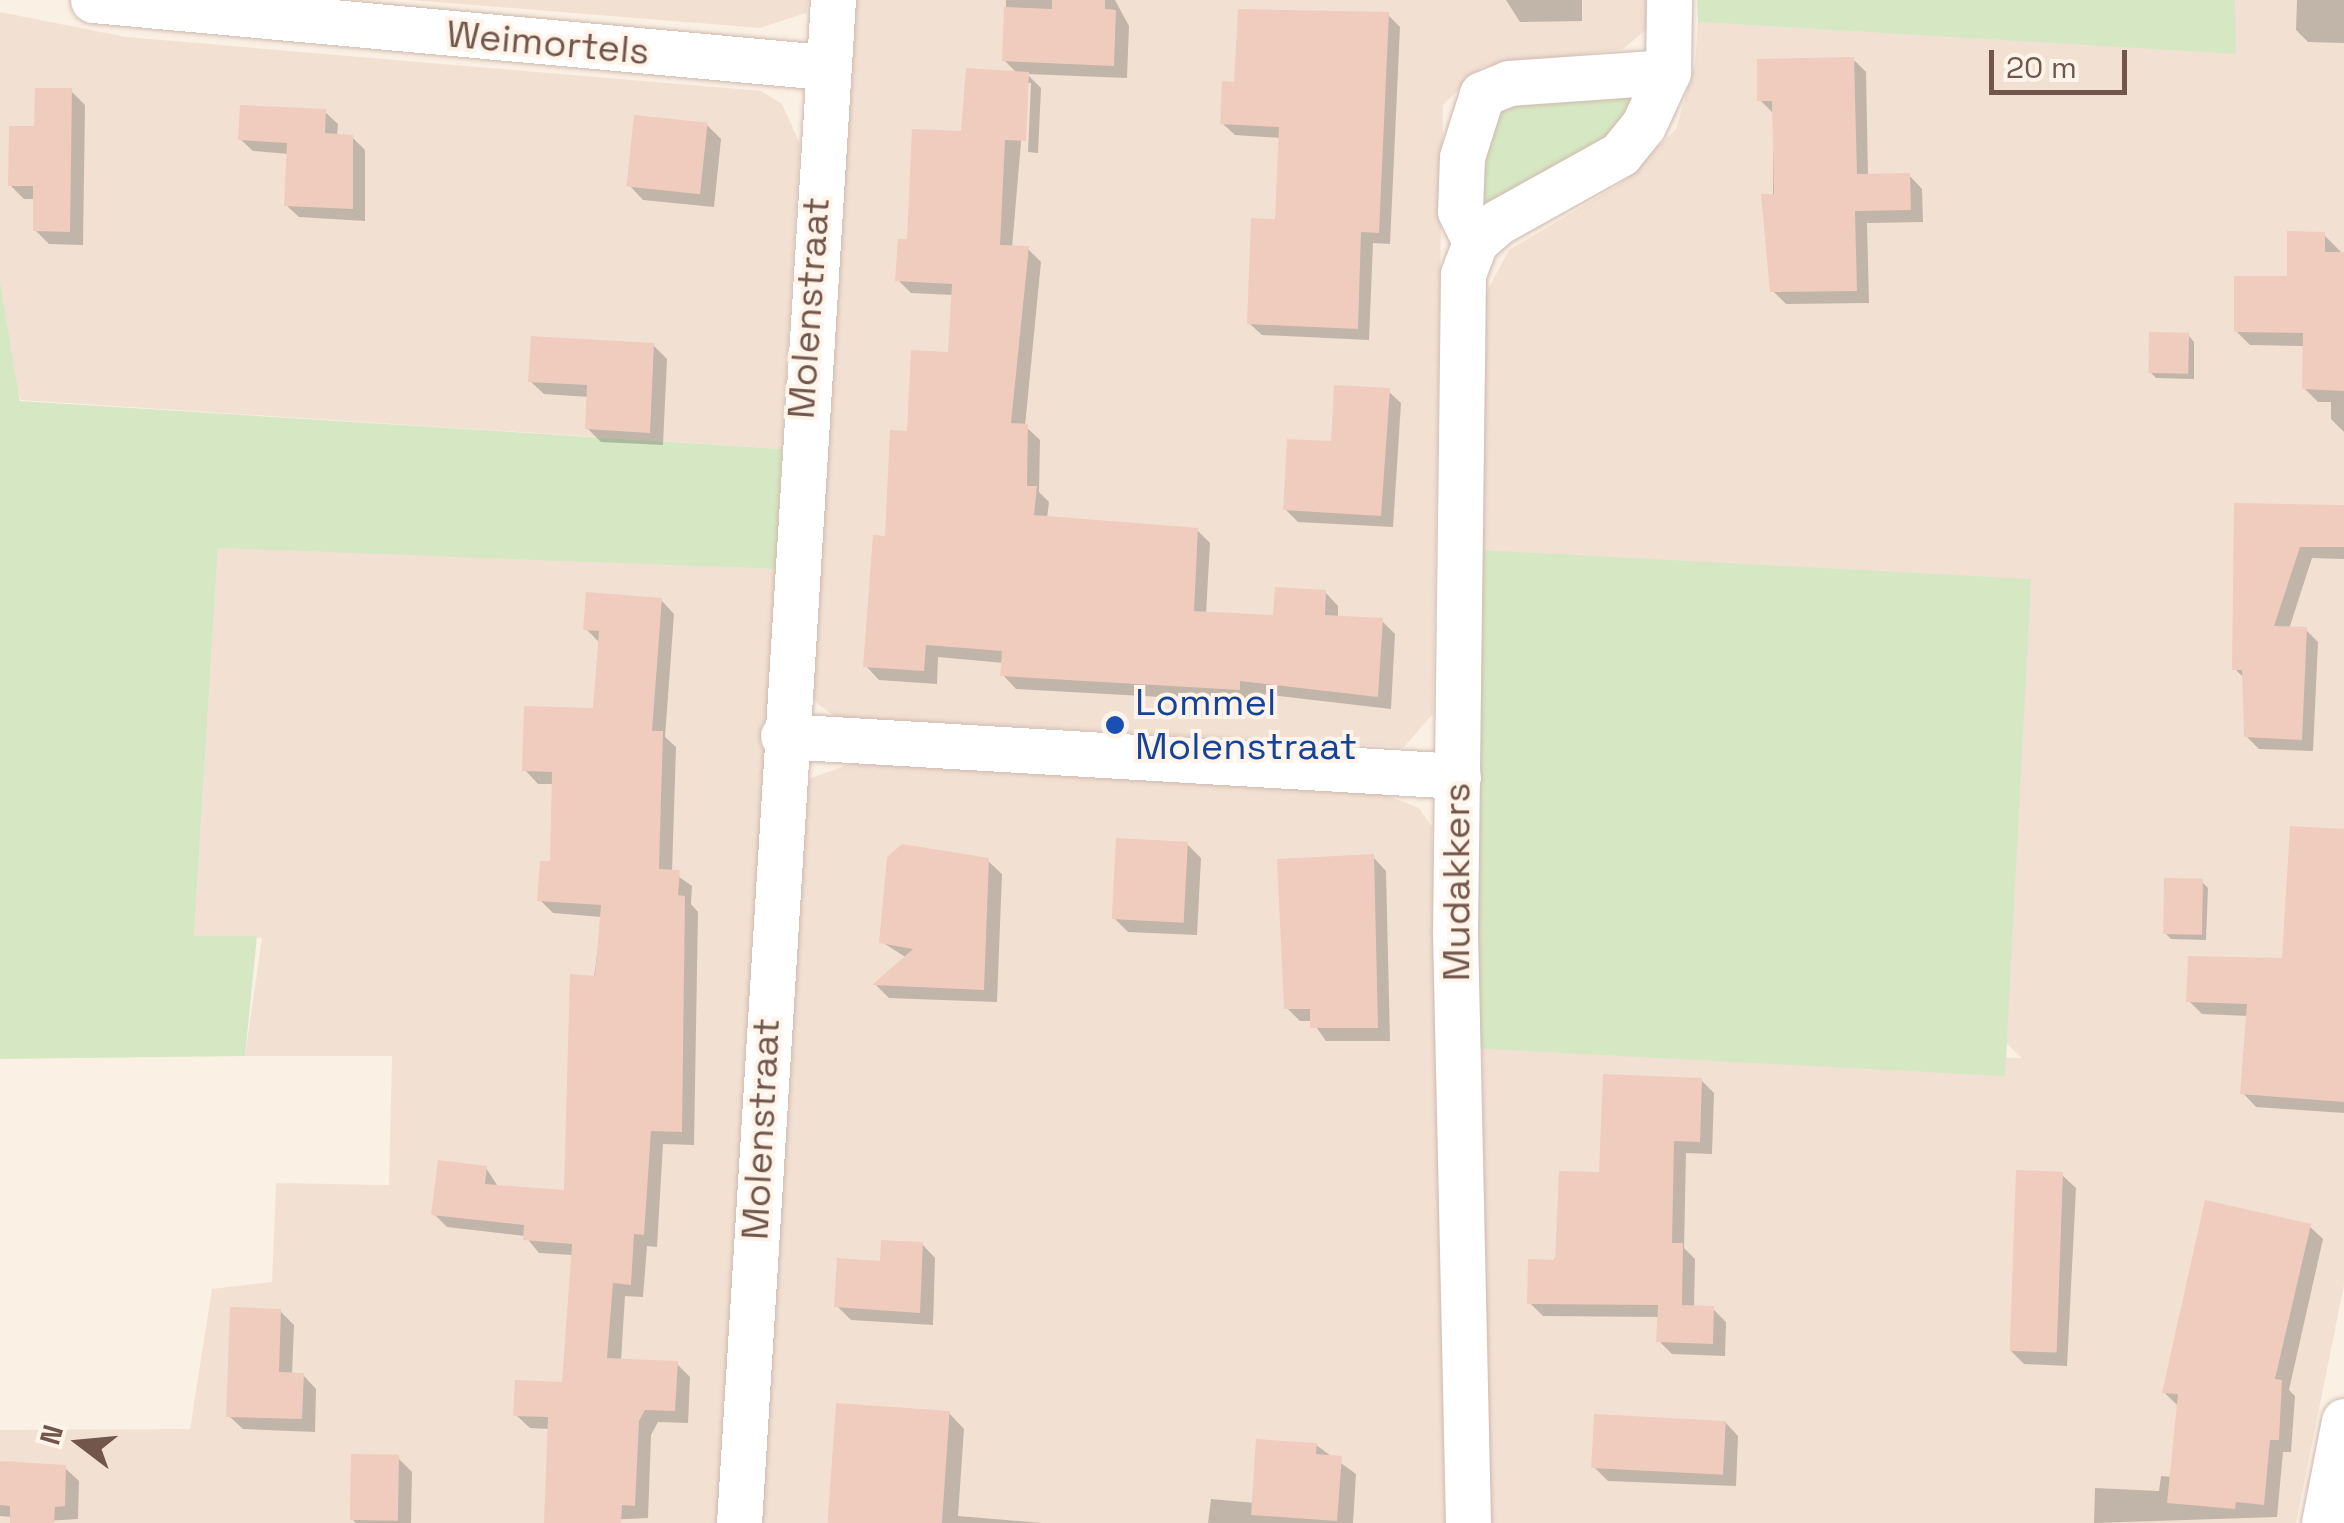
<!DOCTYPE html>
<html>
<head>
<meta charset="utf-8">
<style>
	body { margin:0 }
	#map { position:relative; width:2344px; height:1523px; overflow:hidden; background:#fbf0e4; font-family:"Space Grotesk",sans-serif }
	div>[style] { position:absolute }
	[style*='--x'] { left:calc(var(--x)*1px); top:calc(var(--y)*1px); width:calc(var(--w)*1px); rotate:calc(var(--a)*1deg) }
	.residential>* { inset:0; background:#f2e1d3 }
	.green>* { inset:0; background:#d6e8c3; transform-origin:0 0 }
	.shadow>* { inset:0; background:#0003 }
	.building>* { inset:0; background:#efccbd; transform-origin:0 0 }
	.roads { filter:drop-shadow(0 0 2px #ceb9ae) drop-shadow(0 0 2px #ceb9ae) }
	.minor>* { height:45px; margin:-22.5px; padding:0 22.5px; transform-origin:22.5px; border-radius:22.5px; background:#fff }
	.dots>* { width:28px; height:28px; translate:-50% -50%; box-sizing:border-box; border:5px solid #fef4ea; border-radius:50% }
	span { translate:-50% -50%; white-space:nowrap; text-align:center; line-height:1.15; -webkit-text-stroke:8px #fef4ea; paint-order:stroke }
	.street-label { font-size:38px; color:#72554b }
	.transit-label { font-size:38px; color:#164399 }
	.left { translate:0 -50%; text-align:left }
	.north { position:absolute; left:30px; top:1393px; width:100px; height:100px; -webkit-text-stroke:8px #fef4ea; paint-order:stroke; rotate:286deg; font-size:28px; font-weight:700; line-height:40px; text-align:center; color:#72554b }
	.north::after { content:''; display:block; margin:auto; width:35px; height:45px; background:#72554b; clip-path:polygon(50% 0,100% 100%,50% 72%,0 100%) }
	.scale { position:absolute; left:1989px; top:50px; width:138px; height:45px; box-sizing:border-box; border:5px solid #72554b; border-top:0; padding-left:12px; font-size:30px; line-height:35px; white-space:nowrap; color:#72554b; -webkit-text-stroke:8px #fef4ea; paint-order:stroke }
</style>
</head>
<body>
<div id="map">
	<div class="residential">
		<div style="clip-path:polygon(411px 0,809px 0,806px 13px,760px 28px)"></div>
		<div style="clip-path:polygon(854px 0,1648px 0,1649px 27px,1623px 49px,1482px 67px,1443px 105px,1433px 714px,1404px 747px,835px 717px,817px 703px,806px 685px)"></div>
		<div style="clip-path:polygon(2235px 0,2344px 0,2344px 1285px,2296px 1523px,1489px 1523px,1482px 1048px,2022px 1058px,1480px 550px,1483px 298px,1509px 250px,1623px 182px,1676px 129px,1695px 64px,1698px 22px,2235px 53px)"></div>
		<div style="clip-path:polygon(0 12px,126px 37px,761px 91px,782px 104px,800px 144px,782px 449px,21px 400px,0 341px)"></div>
		<div style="clip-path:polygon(218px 546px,776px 569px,719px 1523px,0 1523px,0 1430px,190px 1429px,212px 1289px,272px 1282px,276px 1183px,389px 1185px,392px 1056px,245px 1056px,262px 938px,194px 936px)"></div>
		<div style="clip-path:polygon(856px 762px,1378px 792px,1419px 808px,1432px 827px,1445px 1523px,762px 1523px,802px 795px,811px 778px)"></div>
	</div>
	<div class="green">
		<div style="clip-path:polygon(1697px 0,2235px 0,2236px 54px,1698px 22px)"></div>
		<div style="clip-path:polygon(1627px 93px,1639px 103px,1597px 145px,1494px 205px,1478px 200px,1495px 116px,1507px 105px)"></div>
		<div style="clip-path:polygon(0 281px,20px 401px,782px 449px,776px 569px,218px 548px,194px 936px,257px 936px,245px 1056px,0 1059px)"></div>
		<div style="left:1480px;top:550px;width:552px;height:498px;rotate:3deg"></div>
	</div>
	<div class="shadow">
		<div style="clip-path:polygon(1006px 0,1115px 0,1129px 26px,1127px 78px,1027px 74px,1041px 88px,1038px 153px,1028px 152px,1031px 83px,1026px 83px,1012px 248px,1028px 249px,1041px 262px,1025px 426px,1040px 440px,1039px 492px,1049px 502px,1047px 518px,1197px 530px,1210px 543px,1206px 614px,1276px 618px,1325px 592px,1338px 606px,1338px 618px,1382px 621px,1395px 634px,1391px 709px,1253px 693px,1252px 702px,1016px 689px,1003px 675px,1004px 663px,938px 657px,937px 684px,879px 680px,866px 666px,909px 433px,950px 355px,954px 295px,911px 293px,898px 280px,964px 133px,1018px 74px,1004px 60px)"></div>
		<div style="clip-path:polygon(1506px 0,1582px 0,1582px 21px,1520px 22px)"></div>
		<div style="clip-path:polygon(2297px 0,2344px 0,2344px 43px,2308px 42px,2296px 30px)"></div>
		<div style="clip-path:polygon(1388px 15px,1400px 27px,1390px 244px,1373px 243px,1369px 340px,1262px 335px,1249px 323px,1278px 222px,1281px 138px,1235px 135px,1222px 123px,1236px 85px)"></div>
		<div style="clip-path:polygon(1853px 59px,1866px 72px,1868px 176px,1909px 175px,1922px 189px,1923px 222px,1867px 223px,1869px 303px,1786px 304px,1773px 291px,1773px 113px,1760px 100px)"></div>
		<div style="clip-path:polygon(71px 91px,85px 105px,83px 245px,49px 244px,35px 230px,36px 199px,24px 199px,10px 185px)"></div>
		<div style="clip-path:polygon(325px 112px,338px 124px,337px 136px,352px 137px,365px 150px,365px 221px,299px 217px,286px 205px,289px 154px,253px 151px,240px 139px)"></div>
		<div style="clip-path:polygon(707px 125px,721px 139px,714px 207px,643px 200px,630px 186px)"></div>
		<div style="clip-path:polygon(2324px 235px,2344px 255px,2344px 432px,2331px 419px,2331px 402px,2318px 402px,2304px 388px,2305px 346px,2250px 345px,2236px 331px)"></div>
		<div style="clip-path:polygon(2188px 335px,2194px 342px,2194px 379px,2156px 378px,2150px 372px)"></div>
		<div style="clip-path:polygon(653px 345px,667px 359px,663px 445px,601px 442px,587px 428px,589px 397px,544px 394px,530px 381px)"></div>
		<div style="clip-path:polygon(1388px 391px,1401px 403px,1393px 527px,1298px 522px,1285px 509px,1333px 444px)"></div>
		<div style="clip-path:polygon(2237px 506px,2344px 507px,2344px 559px,2312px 558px,2289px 629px,2306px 630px,2318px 642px,2313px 751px,2259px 749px,2246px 736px,2244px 678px,2235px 669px)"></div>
		<div style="clip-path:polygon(661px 600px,674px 614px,665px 737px,676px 747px,672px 872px,692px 886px,691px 904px,698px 912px,694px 1145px,663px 1144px,657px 1247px,647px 1246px,643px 1297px,625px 1296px,621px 1361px,677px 1364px,690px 1377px,688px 1423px,658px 1422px,651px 1435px,648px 1518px,546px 1523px,550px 1429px,530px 1428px,516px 1415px,564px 1384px,573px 1255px,539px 1253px,525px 1236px,447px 1227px,434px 1214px,486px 1168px,499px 1188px,566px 1193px,602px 917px,553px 913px,540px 900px,552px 864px,554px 784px,538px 784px,525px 770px,596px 711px,600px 643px,586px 629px)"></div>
		<div style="clip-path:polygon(2344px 832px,2344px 1113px,2256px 1107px,2243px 1093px,2248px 1016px,2202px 1014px,2189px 1001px,2285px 960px)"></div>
		<div style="clip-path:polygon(1187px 844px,1201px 858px,1197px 935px,1128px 932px,1114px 918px)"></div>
		<div style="clip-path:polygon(1373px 857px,1386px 871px,1390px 1041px,1326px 1041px,1312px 1021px,1300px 1021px,1287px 1008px)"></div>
		<div style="clip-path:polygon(988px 861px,1002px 874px,997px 1002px,889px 998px,876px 985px,907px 958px,882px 942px)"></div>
		<div style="clip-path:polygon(2202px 882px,2208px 888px,2206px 940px,2171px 939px,2165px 933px)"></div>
		<div style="clip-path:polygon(1701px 1080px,1714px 1093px,1712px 1154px,1686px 1153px,1684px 1248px,1695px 1259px,1694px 1308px,1713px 1309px,1726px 1322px,1725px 1356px,1672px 1354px,1659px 1341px,1660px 1317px,1543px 1316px,1530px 1303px,1602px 1174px)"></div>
		<div style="clip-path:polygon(2062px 1175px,2076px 1188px,2067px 1366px,2024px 1364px,2010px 1350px)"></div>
		<div style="clip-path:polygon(2309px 1226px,2323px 1239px,2289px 1390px,2295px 1396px,2291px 1452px,2283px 1452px,2277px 1517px,2094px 1523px,2095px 1488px,2159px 1491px,2161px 1476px,2172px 1477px,2178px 1406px,2164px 1392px)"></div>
		<div style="clip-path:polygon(922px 1244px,935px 1258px,933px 1325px,851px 1320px,837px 1306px,882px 1264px)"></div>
		<div style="clip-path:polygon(280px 1311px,294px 1325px,292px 1375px,303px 1375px,316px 1389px,315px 1432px,243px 1429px,229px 1416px)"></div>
		<div style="clip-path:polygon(839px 1405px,949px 1413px,964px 1429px,958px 1516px,1043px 1523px,831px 1523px)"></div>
		<div style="clip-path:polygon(1725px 1422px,1738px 1436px,1736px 1486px,1608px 1481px,1594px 1467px)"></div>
		<div style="clip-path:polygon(1316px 1445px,1356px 1474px,1353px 1523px,1208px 1523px,1211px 1499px,1255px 1503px)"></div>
		<div style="clip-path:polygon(398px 1458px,412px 1472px,411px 1523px,356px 1523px,352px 1519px)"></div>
		<div style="clip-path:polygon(0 1464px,65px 1468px,79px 1481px,78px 1519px,12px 1523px,12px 1517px,0 1516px)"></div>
	</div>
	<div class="building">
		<div style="clip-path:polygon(1052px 0,1105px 0,1105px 9px,1116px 10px,1114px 66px,1002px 61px,1004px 7px,1052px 9px)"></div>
		<div style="clip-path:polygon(1238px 9px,1389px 12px,1379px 233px,1361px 232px,1358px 329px,1247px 324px,1251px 218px,1275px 219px,1279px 127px,1220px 124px,1222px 81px,1234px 82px)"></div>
		<div style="clip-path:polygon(1854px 57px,1857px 174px,1910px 173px,1911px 210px,1855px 211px,1857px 291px,1770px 292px,1761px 194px,1774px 194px,1772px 101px,1757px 101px,1757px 59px)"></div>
		<div style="clip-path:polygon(966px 68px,1029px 72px,1026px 141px,1005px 140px,1000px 245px,1029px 246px,1011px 423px,1028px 424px,1027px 486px,1037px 486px,1034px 515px,1198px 528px,1194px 611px,1273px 615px,1275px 587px,1326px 590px,1325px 615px,1383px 618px,1378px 697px,1240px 681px,1240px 690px,1000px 676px,1002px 651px,926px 645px,924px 671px,863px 667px,873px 535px,885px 536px,890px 430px,907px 431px,911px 350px,948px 352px,952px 284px,895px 281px,898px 239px,907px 239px,912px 129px,961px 131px)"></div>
		<div style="clip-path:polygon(35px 88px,72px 88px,70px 232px,33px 231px,33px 186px,8px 186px,9px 126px,34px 126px)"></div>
		<div style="clip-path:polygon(240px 105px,326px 109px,325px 133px,353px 135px,353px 209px,284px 206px,287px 143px,238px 140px)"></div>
		<div style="left:634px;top:115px;width:74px;height:72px;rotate:6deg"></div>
		<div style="clip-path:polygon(2287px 231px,2325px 232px,2325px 252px,2344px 252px,2344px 391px,2302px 389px,2303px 333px,2234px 332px,2234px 276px,2287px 276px)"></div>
		<div style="left:2149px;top:332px;width:40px;height:41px;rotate:1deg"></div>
		<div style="clip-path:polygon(531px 336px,654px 343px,650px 433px,585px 429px,587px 385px,528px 382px)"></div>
		<div style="clip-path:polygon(1334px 385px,1390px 388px,1381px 516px,1283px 510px,1287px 439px,1331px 441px)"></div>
		<div style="clip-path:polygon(2234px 503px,2344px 505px,2344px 547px,2300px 547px,2274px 626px,2307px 627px,2302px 740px,2244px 737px,2242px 670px,2232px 670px)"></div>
		<div style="clip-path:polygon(586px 592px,662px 598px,652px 731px,663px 731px,659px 869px,680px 870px,678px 895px,685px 896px,682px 1132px,651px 1131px,644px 1235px,634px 1234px,631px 1285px,613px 1283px,607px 1358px,678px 1361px,675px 1411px,645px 1410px,639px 1421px,635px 1506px,622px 1505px,621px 1523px,544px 1523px,548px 1417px,513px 1416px,515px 1380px,562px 1382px,572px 1244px,523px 1240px,524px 1225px,431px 1215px,438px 1160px,487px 1166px,485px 1184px,564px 1190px,570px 974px,595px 976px,601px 905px,537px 901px,540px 861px,550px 861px,552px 772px,522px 771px,524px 706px,593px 708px,599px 631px,583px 630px)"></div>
		<div style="clip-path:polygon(2290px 826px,2344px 829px,2344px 1102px,2240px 1094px,2247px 1004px,2186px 1002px,2188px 956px,2282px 958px)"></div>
		<div style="left:1116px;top:838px;width:72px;height:81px;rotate:3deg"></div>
		<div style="clip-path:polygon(902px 844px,989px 858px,984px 990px,872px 985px,913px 949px,879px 943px,887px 857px)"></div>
		<div style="clip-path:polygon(1374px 854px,1378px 1028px,1310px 1028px,1310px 1009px,1284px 1009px,1277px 859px)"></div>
		<div style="left:2164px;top:878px;width:39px;height:56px;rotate:1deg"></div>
		<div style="clip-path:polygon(1603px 1074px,1702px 1078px,1700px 1142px,1674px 1141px,1672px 1243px,1683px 1243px,1682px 1305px,1714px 1306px,1713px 1344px,1656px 1342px,1658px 1305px,1527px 1304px,1528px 1259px,1555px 1260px,1559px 1171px,1599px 1172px)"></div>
		<div style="left:2016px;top:1170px;width:47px;height:181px;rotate:2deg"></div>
		<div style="clip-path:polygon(2205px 1200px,2311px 1224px,2275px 1379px,2282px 1380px,2279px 1440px,2270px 1440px,2264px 1505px,2236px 1502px,2235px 1509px,2167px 1503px,2178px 1394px,2162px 1393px)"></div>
		<div style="clip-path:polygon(881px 1240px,923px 1242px,920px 1313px,834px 1307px,837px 1258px,880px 1261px)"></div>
		<div style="clip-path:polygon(230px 1307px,281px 1309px,279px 1372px,304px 1373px,302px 1419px,226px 1417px)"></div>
		<div style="left:836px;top:1403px;width:114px;height:120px;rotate:4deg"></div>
		<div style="left:1594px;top:1414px;width:132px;height:54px;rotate:3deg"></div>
		<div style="clip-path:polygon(1256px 1439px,1317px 1443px,1316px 1454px,1342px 1456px,1337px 1521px,1251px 1515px)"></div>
		<div style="left:351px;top:1454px;width:48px;height:66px;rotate:1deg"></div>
		<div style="clip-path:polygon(0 1461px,66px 1465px,65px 1506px,55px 1507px,54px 1523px,10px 1523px,10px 1506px,0 1505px)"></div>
	</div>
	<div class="roads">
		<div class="minor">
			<div style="--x:93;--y:0;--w:734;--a:5.24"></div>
			<div style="--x:1475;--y:242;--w:34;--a:-116"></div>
			<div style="--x:1460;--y:211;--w:54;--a:-87.9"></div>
			<div style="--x:1462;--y:157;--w:66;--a:-72.4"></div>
			<div style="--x:1482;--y:94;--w:29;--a:-22"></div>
			<div style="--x:1509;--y:83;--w:159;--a:-4"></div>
			<div style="--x:783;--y:736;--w:676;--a:3.39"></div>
			<div style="--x:739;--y:1523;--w:1526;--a:-86.47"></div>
			<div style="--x:1468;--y:1523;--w:590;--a:-91.26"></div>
			<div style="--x:1455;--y:933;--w:659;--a:-89.3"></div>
			<div style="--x:1463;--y:274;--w:34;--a:-69"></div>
			<div style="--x:1475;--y:242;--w:30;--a:-41"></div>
			<div style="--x:1498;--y:222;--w:140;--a:-29.1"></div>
			<div style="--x:1620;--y:154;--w:36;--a:-51"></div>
			<div style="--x:1643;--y:126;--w:60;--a:-65.2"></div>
			<div style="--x:1668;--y:72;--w:72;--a:-89.2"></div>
			<div style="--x:2324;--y:1523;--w:104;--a:-78.9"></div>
		</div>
	</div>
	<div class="dots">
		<div style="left:1115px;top:725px;background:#1a4fb4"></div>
	</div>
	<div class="street-label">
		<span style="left:548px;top:43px;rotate:5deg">Weimortels</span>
		<span style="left:809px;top:308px;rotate:-86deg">Molenstraat</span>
		<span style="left:1457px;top:882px;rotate:-90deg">Mudakkers</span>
		<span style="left:761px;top:1129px;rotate:-87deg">Molenstraat</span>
	</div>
	<div class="transit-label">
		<span class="left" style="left:1135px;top:725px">Lommel<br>Molenstraat</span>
	</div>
	<div class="north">N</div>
	<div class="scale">20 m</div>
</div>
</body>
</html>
